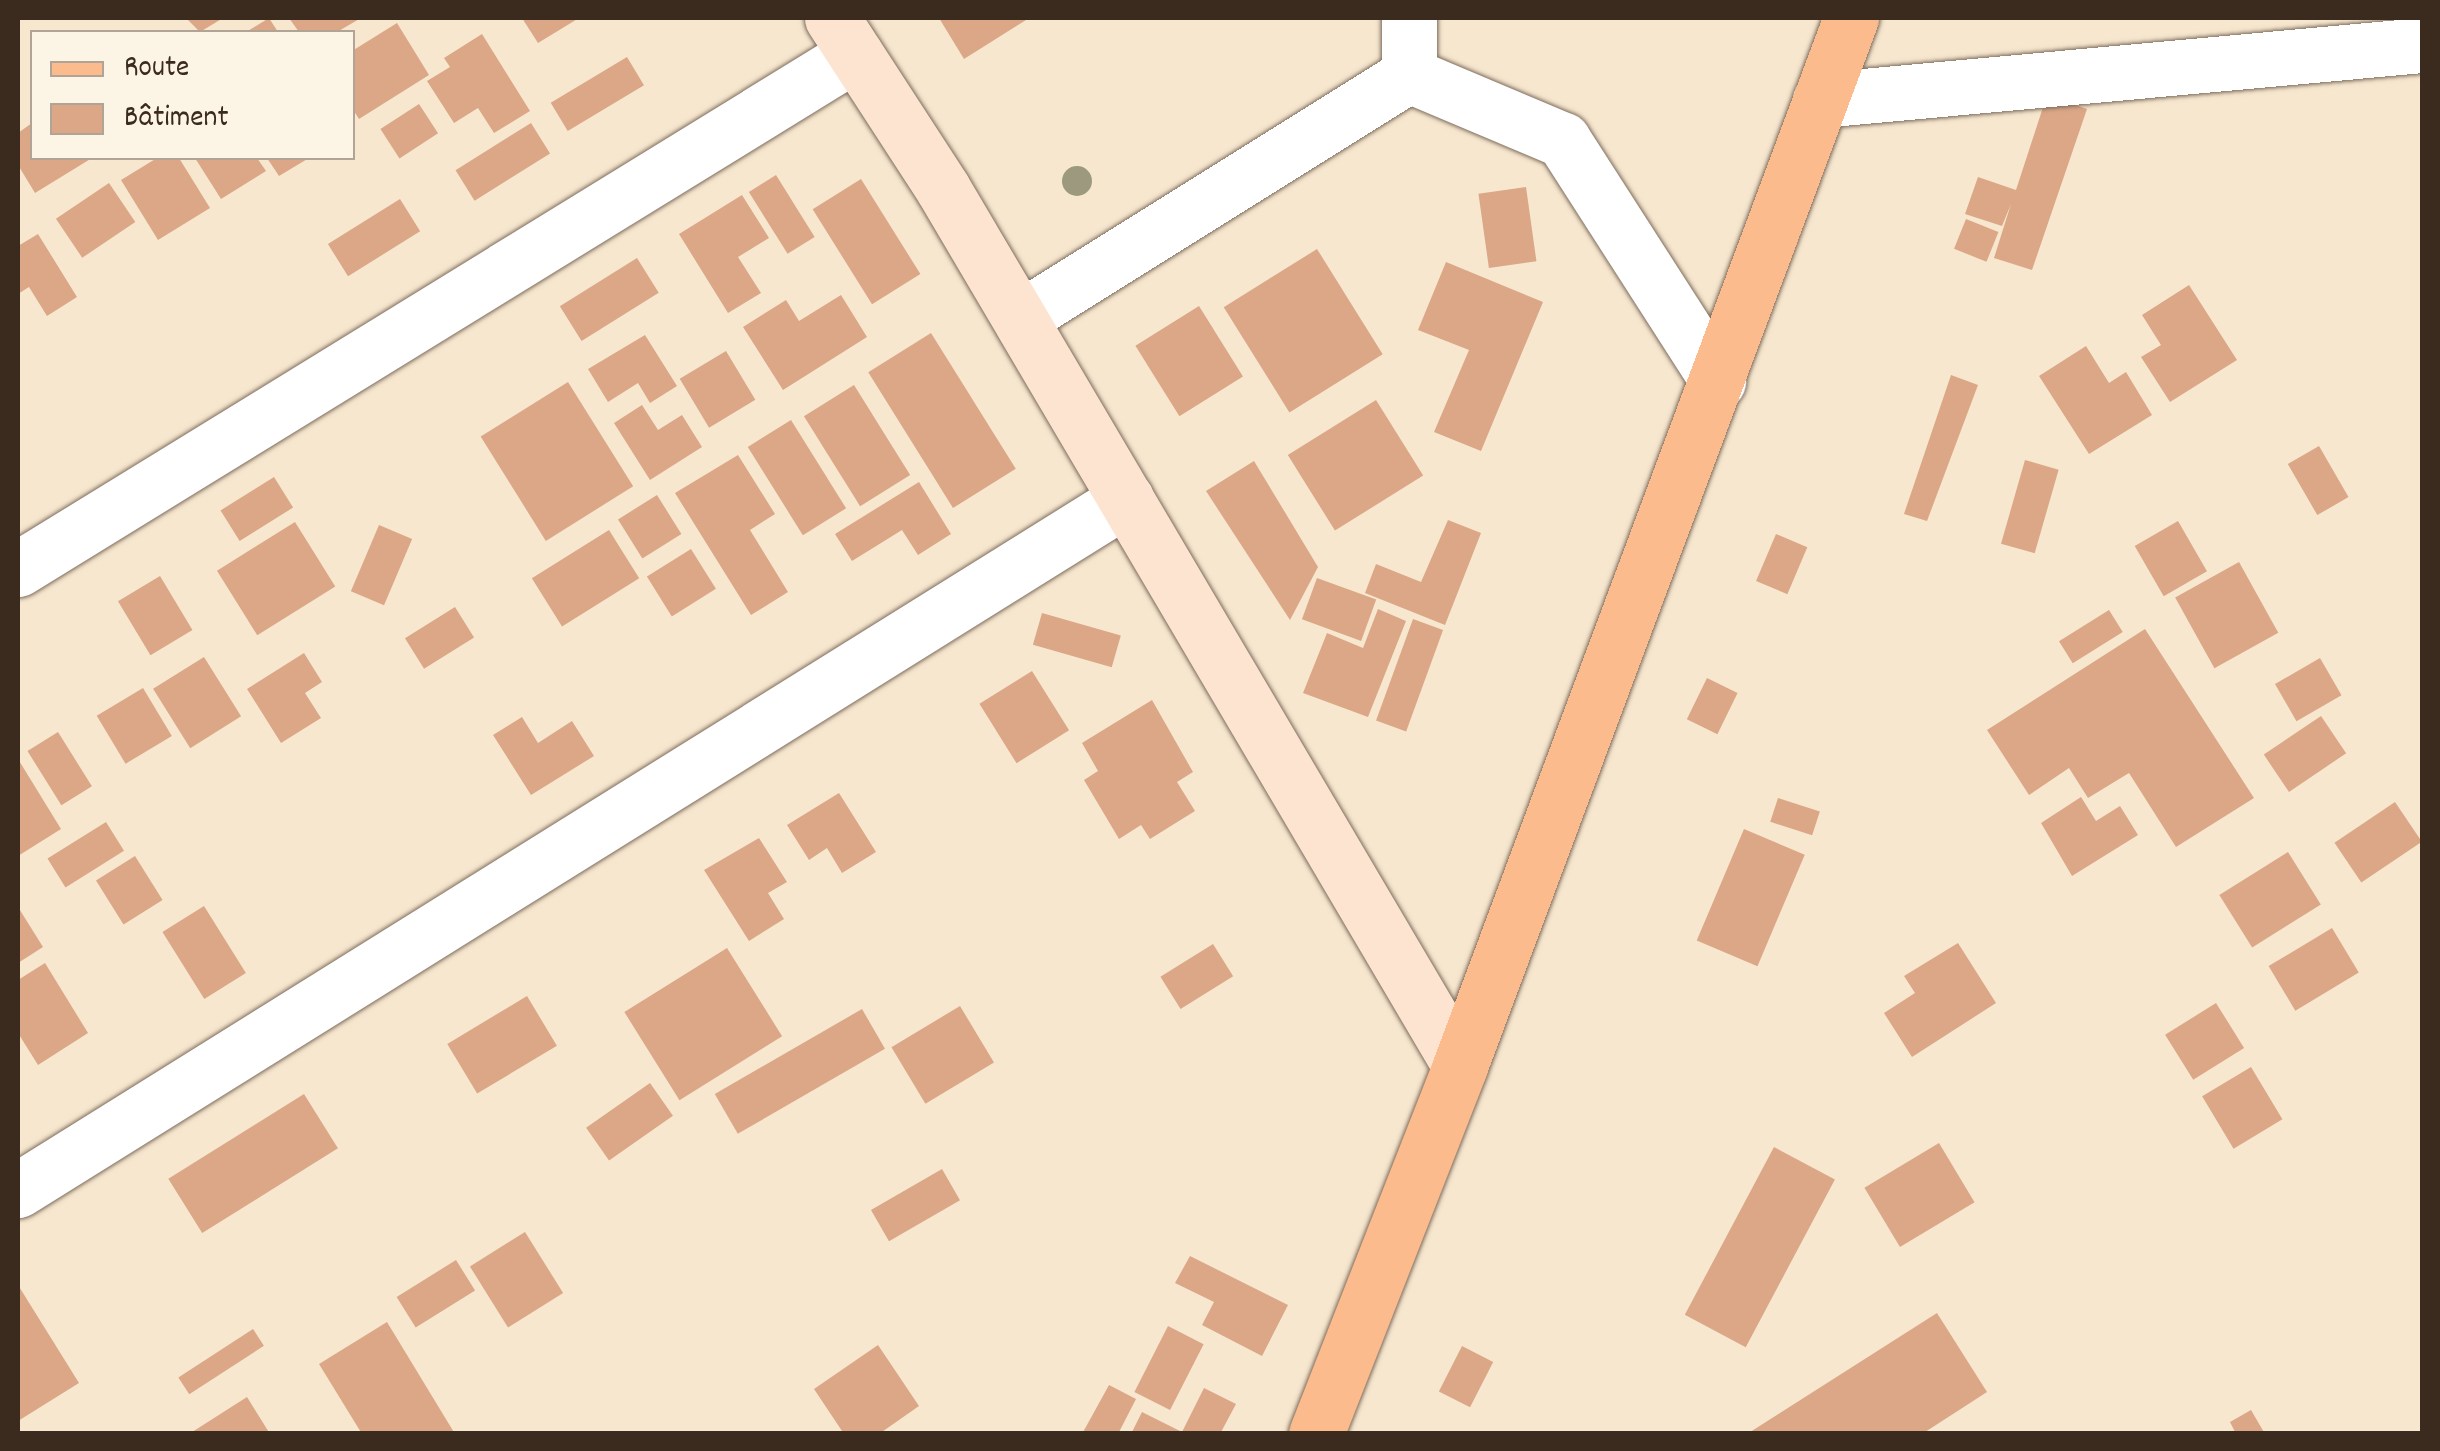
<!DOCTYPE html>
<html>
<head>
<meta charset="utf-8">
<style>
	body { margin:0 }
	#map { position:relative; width:2440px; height:1451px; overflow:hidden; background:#f7e7cf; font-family:Dekko,sans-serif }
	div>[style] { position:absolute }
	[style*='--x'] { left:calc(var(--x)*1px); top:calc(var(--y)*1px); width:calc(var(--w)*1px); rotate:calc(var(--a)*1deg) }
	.building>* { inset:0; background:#dba787; transform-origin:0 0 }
	.roads { filter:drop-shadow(0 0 2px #7d6c5c) drop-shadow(0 0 2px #7d6c5c) }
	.street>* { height:55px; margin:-27.5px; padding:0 27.5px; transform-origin:27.5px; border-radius:27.5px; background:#fff }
	.secondary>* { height:55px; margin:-27.5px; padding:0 27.5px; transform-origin:27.5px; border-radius:27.5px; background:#fde4d1 }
	.primary>* { height:55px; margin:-27.5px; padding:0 27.5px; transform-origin:27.5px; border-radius:27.5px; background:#fbbb8d }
	.trees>* { width:30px; height:30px; margin:-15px; border-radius:50%; background:#9d997e }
	span { translate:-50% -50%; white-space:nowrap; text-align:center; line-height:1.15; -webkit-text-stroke:10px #fcf5e5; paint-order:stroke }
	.frame { position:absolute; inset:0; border:20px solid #3b2a1e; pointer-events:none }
	.legend { position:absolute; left:30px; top:30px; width:325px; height:130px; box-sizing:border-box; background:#fcf5e5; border:2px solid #afa495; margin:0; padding:12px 18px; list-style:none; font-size:30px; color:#3b2a1e }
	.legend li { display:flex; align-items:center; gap:20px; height:50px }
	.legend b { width:50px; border:2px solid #afa495 }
</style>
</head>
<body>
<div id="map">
	<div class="building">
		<div style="clip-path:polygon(186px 18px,223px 18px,200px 32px)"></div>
		<div style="clip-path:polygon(269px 18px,278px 32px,246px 32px)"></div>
		<div style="clip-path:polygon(289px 18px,361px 18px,337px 32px,299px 32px)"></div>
		<div style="clip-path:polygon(522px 18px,579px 18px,538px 43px)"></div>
		<div style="clip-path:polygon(939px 18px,1024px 18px,1026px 20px,964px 59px)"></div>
		<div style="clip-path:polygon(397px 23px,429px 75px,359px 119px,352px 108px,352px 51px)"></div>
		<div style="clip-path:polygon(482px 34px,530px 111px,494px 133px,478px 108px,454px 123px,427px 81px,450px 67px,444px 58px)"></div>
		<div style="left:627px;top:57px;width:33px;height:89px;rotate:59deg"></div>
		<div style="clip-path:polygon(2047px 95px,2087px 109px,2032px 270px,1994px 258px,2011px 204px,2002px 226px,1965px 214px,1978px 177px,2016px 190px)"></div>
		<div style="left:419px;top:104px;width:35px;height:46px;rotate:57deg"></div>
		<div style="clip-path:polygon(32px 123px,32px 158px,92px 158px,35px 193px,18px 165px,18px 133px)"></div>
		<div style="left:531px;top:123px;width:36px;height:89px;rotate:58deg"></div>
		<div style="clip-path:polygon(157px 158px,179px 158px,210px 208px,158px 240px,121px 180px)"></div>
		<div style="clip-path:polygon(195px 158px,257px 158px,266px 171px,221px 199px)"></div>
		<div style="clip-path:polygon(267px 158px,309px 158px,279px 176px)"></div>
		<div style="left:776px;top:175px;width:73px;height:32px;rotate:58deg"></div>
		<div style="left:861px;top:179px;width:112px;height:57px;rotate:58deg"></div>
		<div style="left:109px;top:183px;width:47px;height:64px;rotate:56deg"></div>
		<div style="left:1526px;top:187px;width:75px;height:48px;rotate:82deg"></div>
		<div style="clip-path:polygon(742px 195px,769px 238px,738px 257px,761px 293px,728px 313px,679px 234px)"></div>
		<div style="left:400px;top:199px;width:38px;height:85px;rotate:58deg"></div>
		<div style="left:1966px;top:219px;width:35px;height:32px;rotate:22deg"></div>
		<div style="clip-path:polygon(38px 234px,77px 297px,47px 316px,29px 287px,18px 294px,18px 246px)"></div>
		<div style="left:1317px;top:249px;width:124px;height:110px;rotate:58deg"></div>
		<div style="left:637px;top:258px;width:41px;height:91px;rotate:58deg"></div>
		<div style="clip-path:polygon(1446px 262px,1543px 302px,1481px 451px,1434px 432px,1469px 350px,1418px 330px)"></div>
		<div style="clip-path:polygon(2189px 285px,2237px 360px,2170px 402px,2141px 357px,2161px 345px,2142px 315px)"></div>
		<div style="clip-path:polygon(841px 295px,867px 337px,783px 390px,743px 327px,786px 300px,799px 321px)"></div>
		<div style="left:1199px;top:306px;width:83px;height:75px;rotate:58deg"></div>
		<div style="left:931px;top:333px;width:160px;height:74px;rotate:58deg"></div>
		<div style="clip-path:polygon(645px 335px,677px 386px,650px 403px,638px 383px,608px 402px,588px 369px)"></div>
		<div style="clip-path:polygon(2086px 346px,2109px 383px,2126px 372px,2152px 415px,2089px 454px,2039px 376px)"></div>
		<div style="left:726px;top:351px;width:57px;height:54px;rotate:59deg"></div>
		<div style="clip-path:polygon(1951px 375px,1978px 385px,1927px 521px,1904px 514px)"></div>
		<div style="left:568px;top:382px;width:123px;height:103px;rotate:58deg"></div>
		<div style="left:854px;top:385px;width:106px;height:59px;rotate:58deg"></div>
		<div style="left:1376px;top:400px;width:89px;height:104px;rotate:58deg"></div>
		<div style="clip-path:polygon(642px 405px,658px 430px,682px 415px,702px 447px,650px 480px,614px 423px)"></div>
		<div style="left:791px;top:420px;width:104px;height:51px;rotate:58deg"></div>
		<div style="left:2319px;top:446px;width:59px;height:36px;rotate:60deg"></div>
		<div style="clip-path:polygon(738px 455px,775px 514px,750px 530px,788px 592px,751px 615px,675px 493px)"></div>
		<div style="left:2025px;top:460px;width:35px;height:87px;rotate:16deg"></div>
		<div style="clip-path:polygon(1254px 461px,1318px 567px,1290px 620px,1206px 491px)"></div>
		<div style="left:274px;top:477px;width:36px;height:63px;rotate:58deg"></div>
		<div style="clip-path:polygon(919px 482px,951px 534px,918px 555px,902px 530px,852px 561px,835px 534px)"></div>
		<div style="left:657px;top:495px;width:46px;height:46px;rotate:58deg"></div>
		<div style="clip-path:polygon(1448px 520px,1481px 533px,1445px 625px,1365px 593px,1376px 564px,1421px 582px)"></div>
		<div style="left:2178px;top:521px;width:58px;height:50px;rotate:60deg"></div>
		<div style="left:295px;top:522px;width:76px;height:92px;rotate:58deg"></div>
		<div style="left:379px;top:525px;width:36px;height:72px;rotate:23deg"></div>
		<div style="left:609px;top:530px;width:57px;height:91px;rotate:58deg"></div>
		<div style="left:1776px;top:534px;width:34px;height:51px;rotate:23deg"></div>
		<div style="left:691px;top:549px;width:47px;height:52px;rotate:58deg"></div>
		<div style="left:2239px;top:562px;width:81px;height:73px;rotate:61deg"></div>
		<div style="left:160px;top:576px;width:63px;height:49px;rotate:59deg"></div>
		<div style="left:1317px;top:578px;width:63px;height:44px;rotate:20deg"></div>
		<div style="left:455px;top:607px;width:36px;height:59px;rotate:58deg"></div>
		<div style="clip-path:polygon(1378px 609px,1406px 621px,1368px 717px,1303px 693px,1327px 633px,1363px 648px)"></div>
		<div style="left:2109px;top:610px;width:26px;height:59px;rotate:58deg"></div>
		<div style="left:1042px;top:613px;width:82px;height:33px;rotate:16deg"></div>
		<div style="left:1413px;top:619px;width:32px;height:108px;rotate:20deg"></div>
		<div style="clip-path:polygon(2145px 629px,2254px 798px,2176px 847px,2129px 773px,2088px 798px,2069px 768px,2029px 795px,1987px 730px)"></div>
		<div style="clip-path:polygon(304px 653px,322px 682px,305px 693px,321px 718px,281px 743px,247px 689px)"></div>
		<div style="left:204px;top:657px;width:70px;height:60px;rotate:58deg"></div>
		<div style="left:2320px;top:658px;width:43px;height:52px;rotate:60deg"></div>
		<div style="left:1032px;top:671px;width:70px;height:62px;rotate:58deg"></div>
		<div style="left:1707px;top:678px;width:34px;height:46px;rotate:26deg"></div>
		<div style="left:143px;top:688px;width:56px;height:54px;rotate:59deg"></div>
		<div style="clip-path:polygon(1152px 700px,1193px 772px,1177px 782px,1195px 811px,1150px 839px,1141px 825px,1119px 839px,1084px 780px,1098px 771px,1082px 743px)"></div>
		<div style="left:2321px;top:716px;width:45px;height:69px;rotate:56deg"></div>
		<div style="clip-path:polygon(522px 717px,538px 743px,572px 721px,594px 756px,531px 795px,493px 735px)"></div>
		<div style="left:58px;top:732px;width:64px;height:36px;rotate:58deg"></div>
		<div style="clip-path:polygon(18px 759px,61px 829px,18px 856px)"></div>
		<div style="clip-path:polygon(839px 793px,876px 852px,842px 873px,827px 848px,809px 860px,787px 825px)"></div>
		<div style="clip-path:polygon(2081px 797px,2096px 821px,2120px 806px,2138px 835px,2072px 876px,2041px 823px)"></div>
		<div style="left:1778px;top:798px;width:44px;height:25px;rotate:18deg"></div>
		<div style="left:2395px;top:802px;width:48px;height:73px;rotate:56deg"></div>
		<div style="left:106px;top:822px;width:34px;height:69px;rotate:58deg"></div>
		<div style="left:1744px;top:829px;width:66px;height:121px;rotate:23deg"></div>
		<div style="clip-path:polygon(759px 838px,787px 882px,768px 893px,784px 919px,749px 941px,704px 870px)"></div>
		<div style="left:2288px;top:852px;width:62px;height:81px;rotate:58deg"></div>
		<div style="left:135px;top:856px;width:52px;height:46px;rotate:58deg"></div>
		<div style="left:204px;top:906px;width:79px;height:49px;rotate:58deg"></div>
		<div style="clip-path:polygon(18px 907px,43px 947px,18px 963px)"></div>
		<div style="left:2332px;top:928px;width:52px;height:74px;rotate:59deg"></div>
		<div style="clip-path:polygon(1958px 943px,1996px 1003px,1912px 1057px,1884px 1013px,1915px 993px,1904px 976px)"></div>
		<div style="left:1213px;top:944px;width:38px;height:62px;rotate:58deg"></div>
		<div style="left:727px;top:948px;width:104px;height:121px;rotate:58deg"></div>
		<div style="clip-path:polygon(45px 963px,88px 1033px,38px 1065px,18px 1033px,18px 980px)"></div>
		<div style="left:527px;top:996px;width:58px;height:93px;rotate:59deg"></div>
		<div style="left:2216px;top:1003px;width:53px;height:60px;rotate:58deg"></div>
		<div style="left:960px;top:1006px;width:66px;height:80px;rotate:59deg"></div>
		<div style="left:862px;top:1009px;width:46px;height:170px;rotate:60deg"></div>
		<div style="left:2251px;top:1067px;width:61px;height:57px;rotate:59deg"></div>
		<div style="left:650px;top:1083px;width:40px;height:78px;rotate:55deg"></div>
		<div style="left:304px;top:1094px;width:64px;height:160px;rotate:58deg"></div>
		<div style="left:1939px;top:1143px;width:69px;height:87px;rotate:59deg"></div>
		<div style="left:1774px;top:1147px;width:69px;height:190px;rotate:28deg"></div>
		<div style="left:942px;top:1169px;width:36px;height:82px;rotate:60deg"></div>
		<div style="left:525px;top:1232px;width:72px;height:65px;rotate:58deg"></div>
		<div style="clip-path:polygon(1190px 1256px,1288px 1305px,1262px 1356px,1202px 1325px,1214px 1302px,1175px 1283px)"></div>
		<div style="left:456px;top:1260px;width:36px;height:70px;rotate:58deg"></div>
		<div style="clip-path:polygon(18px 1285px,79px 1383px,18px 1421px)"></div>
		<div style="clip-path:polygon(1937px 1313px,1987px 1392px,1922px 1434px,1747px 1434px)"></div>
		<div style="clip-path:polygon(387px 1322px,455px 1434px,362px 1434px,319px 1364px)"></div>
		<div style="left:1168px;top:1326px;width:40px;height:74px;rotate:27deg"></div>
		<div style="left:253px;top:1329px;width:20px;height:89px;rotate:57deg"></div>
		<div style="clip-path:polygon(878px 1345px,919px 1406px,879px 1434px,844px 1434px,814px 1389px)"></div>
		<div style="left:1462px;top:1346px;width:35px;height:51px;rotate:27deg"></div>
		<div style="clip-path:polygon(1109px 1385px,1136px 1399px,1118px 1434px,1082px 1434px)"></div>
		<div style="clip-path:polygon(1204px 1388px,1236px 1404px,1220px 1434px,1131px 1434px,1142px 1412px,1182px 1432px)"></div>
		<div style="clip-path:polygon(247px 1397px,270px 1434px,189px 1434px)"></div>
		<div style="clip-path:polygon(2251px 1410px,2265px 1434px,2236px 1434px,2230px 1422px)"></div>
	</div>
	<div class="roads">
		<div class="street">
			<div style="--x:1409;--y:18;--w:57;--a:90"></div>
			<div style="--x:1820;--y:100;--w:605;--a:-5.22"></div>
			<div style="--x:1020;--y:318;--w:459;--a:-32"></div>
			<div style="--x:1409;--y:75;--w:167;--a:22.9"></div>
			<div style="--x:1563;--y:140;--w:287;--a:57.3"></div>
			<div style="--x:18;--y:569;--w:983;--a:-31.6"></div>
			<div style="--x:18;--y:1190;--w:1306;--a:-31.95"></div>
		</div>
		<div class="secondary">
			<div style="--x:832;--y:18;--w:204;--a:57"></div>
			<div style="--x:943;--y:189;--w:1018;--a:59.48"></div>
		</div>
		<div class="primary">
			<div style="--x:1316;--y:1434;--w:395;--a:-68.6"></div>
			<div style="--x:1460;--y:1066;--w:1119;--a:-69.54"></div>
		</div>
	</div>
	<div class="trees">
		<div style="left:1077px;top:181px"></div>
	</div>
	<div class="frame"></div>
	<ul class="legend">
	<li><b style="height:12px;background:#fbbb8d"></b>Route</li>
	<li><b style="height:28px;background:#dba787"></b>Bâtiment</li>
	</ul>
</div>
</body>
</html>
